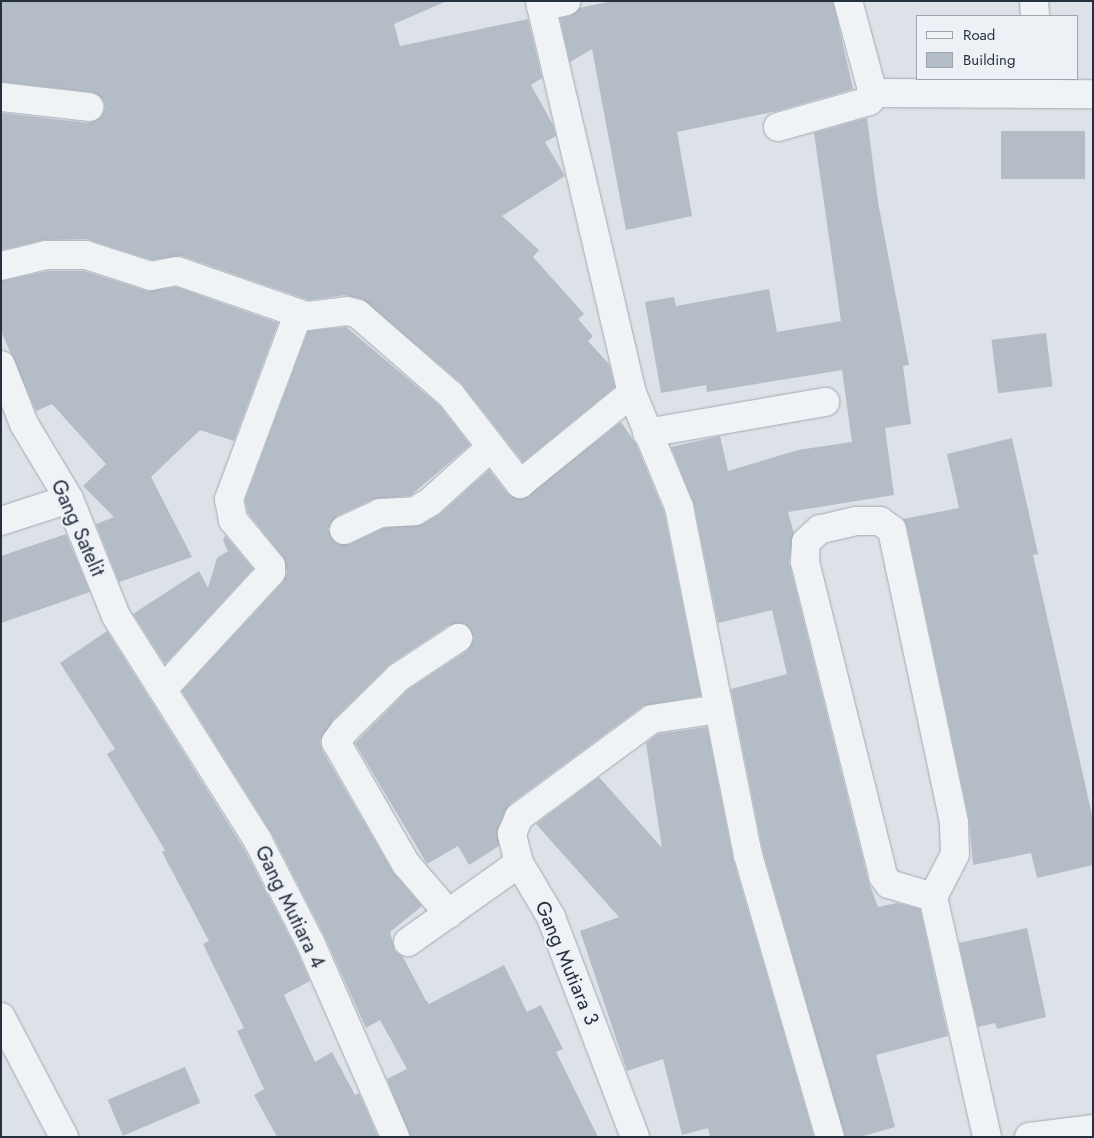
<!DOCTYPE html>
<html>
<head>
<meta charset="utf-8">
<style>
	body { margin:0 }
	#map { position:relative; width:1094px; height:1138px; overflow:hidden; background:#dde2e8; font-family:Jost,sans-serif }
	div>[style] { position:absolute }
	[style*='--x'] { left:calc(var(--x)*1px); top:calc(var(--y)*1px); width:calc(var(--w)*1px); rotate:calc(var(--a)*1deg) }
	.building>* { inset:0; background:#b4bcc5; transform-origin:0 0 }
	.roads { filter:drop-shadow(0 0 1px #a2a9b2) drop-shadow(0 0 1px #a2a9b2) }
	.minor>* { height:28px; margin:-14px; padding:0 14px; transform-origin:14px; border-radius:14px; background:#f0f3f6 }
	span { translate:-50% -50%; white-space:nowrap; text-align:center; line-height:1.15; -webkit-text-stroke:5px #edf1f6; paint-order:stroke }
	.street-label { font-size:20px; color:#263140 }
	.frame { position:absolute; inset:0; border:2px solid #263140; pointer-events:none }
	.legend { position:absolute; left:916px; top:15px; width:162px; height:65px; box-sizing:border-box; background:#edf1f6; border:1px solid #9da4ad; margin:0; padding:6px 9px; list-style:none; font-size:15px; color:#263140 }
	.legend li { display:flex; align-items:center; gap:10px; height:25px }
	.legend b { width:25px; border:1px solid #9da4ad }
</style>
</head>
<body>
<div id="map">
	<div class="building">
		<div style="clip-path:polygon(1px 1px,447px 1px,394px 24px,400px 46px,528px 19px,542px 78px,531px 85px,553px 125px,556px 136px,545px 142px,565px 176px,502px 216px,539px 250px,533px 257px,584px 314px,578px 319px,593px 336px,588px 341px,609px 364px,615px 387px,523px 462px,461px 383px,362px 299px,345px 295px,309px 300px,182px 256px,152px 260px,86px 239px,43px 240px,1px 250px,1px 113px,88px 123px,101px 117px,105px 108px,103px 100px,91px 92px,1px 82px)"></div>
		<div style="clip-path:polygon(612px 1px,833px 1px,853px 89px,777px 111px,677px 132px,692px 216px,626px 230px,592px 49px,570px 62px,560px 18px,570px 16px,579px 8px)"></div>
		<div style="clip-path:polygon(867px 118px,878px 202px,909px 365px,903px 366px,911px 424px,885px 428px,894px 495px,788px 512px,794px 534px,789px 562px,868px 880px,878px 907px,897px 903px,920px 909px,948px 1036px,876px 1055px,895px 1127px,860px 1137px,845px 1137px,763px 851px,731px 689px,787px 674px,772px 610px,718px 623px,694px 504px,671px 447px,720px 436px,728px 471px,798px 450px,852px 442px,842px 370px,707px 392px,706px 385px,661px 393px,645px 302px,674px 297px,676px 306px,769px 289px,777px 332px,841px 321px,814px 133px)"></div>
		<div style="left:1001px;top:131px;width:84px;height:48px"></div>
		<div style="clip-path:polygon(48px 271px,84px 271px,147px 291px,176px 287px,278px 323px,234px 441px,200px 430px,151px 477px,192px 557px,119px 582px,96px 524px,114px 517px,83px 486px,106px 464px,52px 404px,36px 411px,1px 331px,1px 281px)"></div>
		<div style="clip-path:polygon(346px 327px,440px 406px,470px 445px,410px 496px,374px 499px,337px 516px,328px 529px,336px 543px,350px 544px,384px 528px,423px 524px,440px 514px,489px 470px,508px 494px,523px 499px,621px 422px,636px 444px,664px 512px,701px 696px,643px 706px,510px 804px,498px 828px,499px 846px,469px 865px,458px 846px,427px 864px,355px 743px,409px 689px,467px 651px,474px 638px,465px 624px,449px 625px,390px 664px,333px 720px,320px 741px,322px 750px,393px 872px,422px 906px,390px 932px,395px 951px,403px 957px,425px 999px,429px 1004px,504px 965px,527px 1012px,541px 1005px,563px 1049px,556px 1052px,598px 1137px,410px 1137px,387px 1079px,407px 1069px,380px 1020px,366px 1028px,324px 935px,272px 834px,182px 691px,283px 582px,287px 572px,283px 557px,248px 513px,245px 500px,308px 331px)"></div>
		<div style="left:1046px;top:333px;width:54px;height:55px;rotate:83deg"></div>
		<div style="clip-path:polygon(1012px 438px,1038px 554px,1033px 555px,1093px 819px,1093px 865px,1037px 878px,1031px 853px,973px 865px,969px 819px,907px 527px,903px 519px,959px 508px,947px 454px)"></div>
		<div style="clip-path:polygon(66px 534px,90px 592px,1px 623px,1px 556px)"></div>
		<div style="clip-path:polygon(225px 535px,253px 569px,165px 664px,133px 614px,199px 571px,208px 588px,217px 558px,228px 551px,223px 541px)"></div>
		<div style="clip-path:polygon(107px 631px,244px 849px,296px 949px,310px 981px,284px 995px,315px 1062px,332px 1052px,355px 1095px,359px 1093px,378px 1137px,277px 1137px,254px 1095px,264px 1089px,237px 1031px,244px 1028px,203px 944px,209px 941px,162px 852px,165px 850px,107px 754px,115px 749px,60px 663px)"></div>
		<div style="clip-path:polygon(707px 727px,733px 859px,814px 1137px,710px 1137px,708px 1128px,682px 1135px,663px 1059px,627px 1071px,580px 931px,619px 917px,536px 824px,599px 777px,662px 848px,646px 743px,658px 734px)"></div>
		<div style="clip-path:polygon(1027px 928px,1046px 1017px,997px 1029px,995px 1023px,978px 1027px,959px 943px)"></div>
		<div style="left:185px;top:1067px;width:39px;height:84px;rotate:67deg"></div>
	</div>
	<div class="roads">
		<div class="minor">
			<div style="--x:540;--y:1;--w:403;--a:76.8"></div>
			<div style="--x:632;--y:393;--w:123;--a:67.6"></div>
			<div style="--x:679;--y:507;--w:355;--a:78.8"></div>
			<div style="--x:748;--y:855;--w:294;--a:73.8"></div>
			<div style="--x:848;--y:1;--w:88;--a:74.9"></div>
			<div style="--x:871;--y:86;--w:9;--a:49"></div>
			<div style="--x:877;--y:93;--w:216;--a:0.3"></div>
			<div style="--x:1034;--y:1;--w:15;--a:86"></div>
			<div style="--x:541;--y:7;--w:26;--a:-13"></div>
			<div style="--x:1;--y:97;--w:89;--a:6.5"></div>
			<div style="--x:778;--y:127;--w:95;--a:-15.9"></div>
			<div style="--x:869;--y:101;--w:11;--a:-45"></div>
			<div style="--x:1;--y:266;--w:46;--a:-13.7"></div>
			<div style="--x:46;--y:255;--w:40;--a:0"></div>
			<div style="--x:86;--y:255;--w:68;--a:17.9"></div>
			<div style="--x:151;--y:276;--w:26;--a:-11"></div>
			<div style="--x:177;--y:271;--w:138;--a:19.1"></div>
			<div style="--x:307;--y:316;--w:40;--a:-7.1"></div>
			<div style="--x:347;--y:311;--w:11;--a:15"></div>
			<div style="--x:358;--y:314;--w:123;--a:41.1"></div>
			<div style="--x:451;--y:395;--w:113;--a:52.2"></div>
			<div style="--x:520;--y:484;--w:144;--a:-39.1"></div>
			<div style="--x:1;--y:365;--w:63;--a:68.7"></div>
			<div style="--x:24;--y:424;--w:87;--a:59"></div>
			<div style="--x:69;--y:499;--w:126;--a:68.1"></div>
			<div style="--x:116;--y:616;--w:266;--a:57.7"></div>
			<div style="--x:258;--y:841;--w:114;--a:62.8"></div>
			<div style="--x:310;--y:942;--w:213;--a:66.4"></div>
			<div style="--x:647;--y:433;--w:181;--a:-9.9"></div>
			<div style="--x:1;--y:521;--w:71;--a:-17.9"></div>
			<div style="--x:344;--y:530;--w:40;--a:-25"></div>
			<div style="--x:380;--y:513;--w:35;--a:-3"></div>
			<div style="--x:415;--y:511;--w:17;--a:-31"></div>
			<div style="--x:430;--y:502;--w:82;--a:-42"></div>
			<div style="--x:164;--y:688;--w:158;--a:-47.3"></div>
			<div style="--x:271;--y:572;--w:6;--a:-90"></div>
			<div style="--x:271;--y:566;--w:60;--a:-129.6"></div>
			<div style="--x:233;--y:520;--w:21;--a:-101"></div>
			<div style="--x:229;--y:499;--w:197;--a:-69.5"></div>
			<div style="--x:519;--y:863;--w:30;--a:-104"></div>
			<div style="--x:512;--y:834;--w:18;--a:-68"></div>
			<div style="--x:519;--y:817;--w:165;--a:-36.4"></div>
			<div style="--x:652;--y:719;--w:68;--a:-8.5"></div>
			<div style="--x:933;--y:897;--w:48;--a:-62.9"></div>
			<div style="--x:955;--y:854;--w:32;--a:-92"></div>
			<div style="--x:954;--y:822;--w:299;--a:-102"></div>
			<div style="--x:892;--y:530;--w:15;--a:-143"></div>
			<div style="--x:880;--y:521;--w:24;--a:180"></div>
			<div style="--x:856;--y:521;--w:37;--a:167"></div>
			<div style="--x:820;--y:529;--w:19;--a:137"></div>
			<div style="--x:806;--y:542;--w:20;--a:93"></div>
			<div style="--x:805;--y:562;--w:324;--a:76"></div>
			<div style="--x:883;--y:876;--w:10;--a:53"></div>
			<div style="--x:889;--y:884;--w:46;--a:16.5"></div>
			<div style="--x:933;--y:897;--w:246;--a:77.3"></div>
			<div style="--x:449;--y:914;--w:66;--a:-130.7"></div>
			<div style="--x:406;--y:864;--w:141;--a:-119.8"></div>
			<div style="--x:336;--y:742;--w:14;--a:-54"></div>
			<div style="--x:344;--y:731;--w:77;--a:-44.5"></div>
			<div style="--x:399;--y:677;--w:71;--a:-33.5"></div>
			<div style="--x:408;--y:942;--w:136;--a:-35.4"></div>
			<div style="--x:519;--y:863;--w:63;--a:59.3"></div>
			<div style="--x:551;--y:917;--w:235;--a:69.1"></div>
			<div style="--x:1;--y:1017;--w:136;--a:62.3"></div>
			<div style="--x:1029;--y:1137;--w:64;--a:-7.1"></div>
		</div>
	</div>
	<div class="street-label">
		<span style="left:78px;top:528px;rotate:66deg">Gang Satelit</span>
		<span style="left:290px;top:907px;rotate:64deg">Gang Mutiara 4</span>
		<span style="left:567px;top:963px;rotate:67deg">Gang Mutiara 3</span>
	</div>
	<div class="frame"></div>
	<ul class="legend">
	<li><b style="height:6px;background:#f0f3f6"></b>Road</li>
	<li><b style="height:14px;background:#b4bcc5"></b>Building</li>
	</ul>
</div>
</body>
</html>
